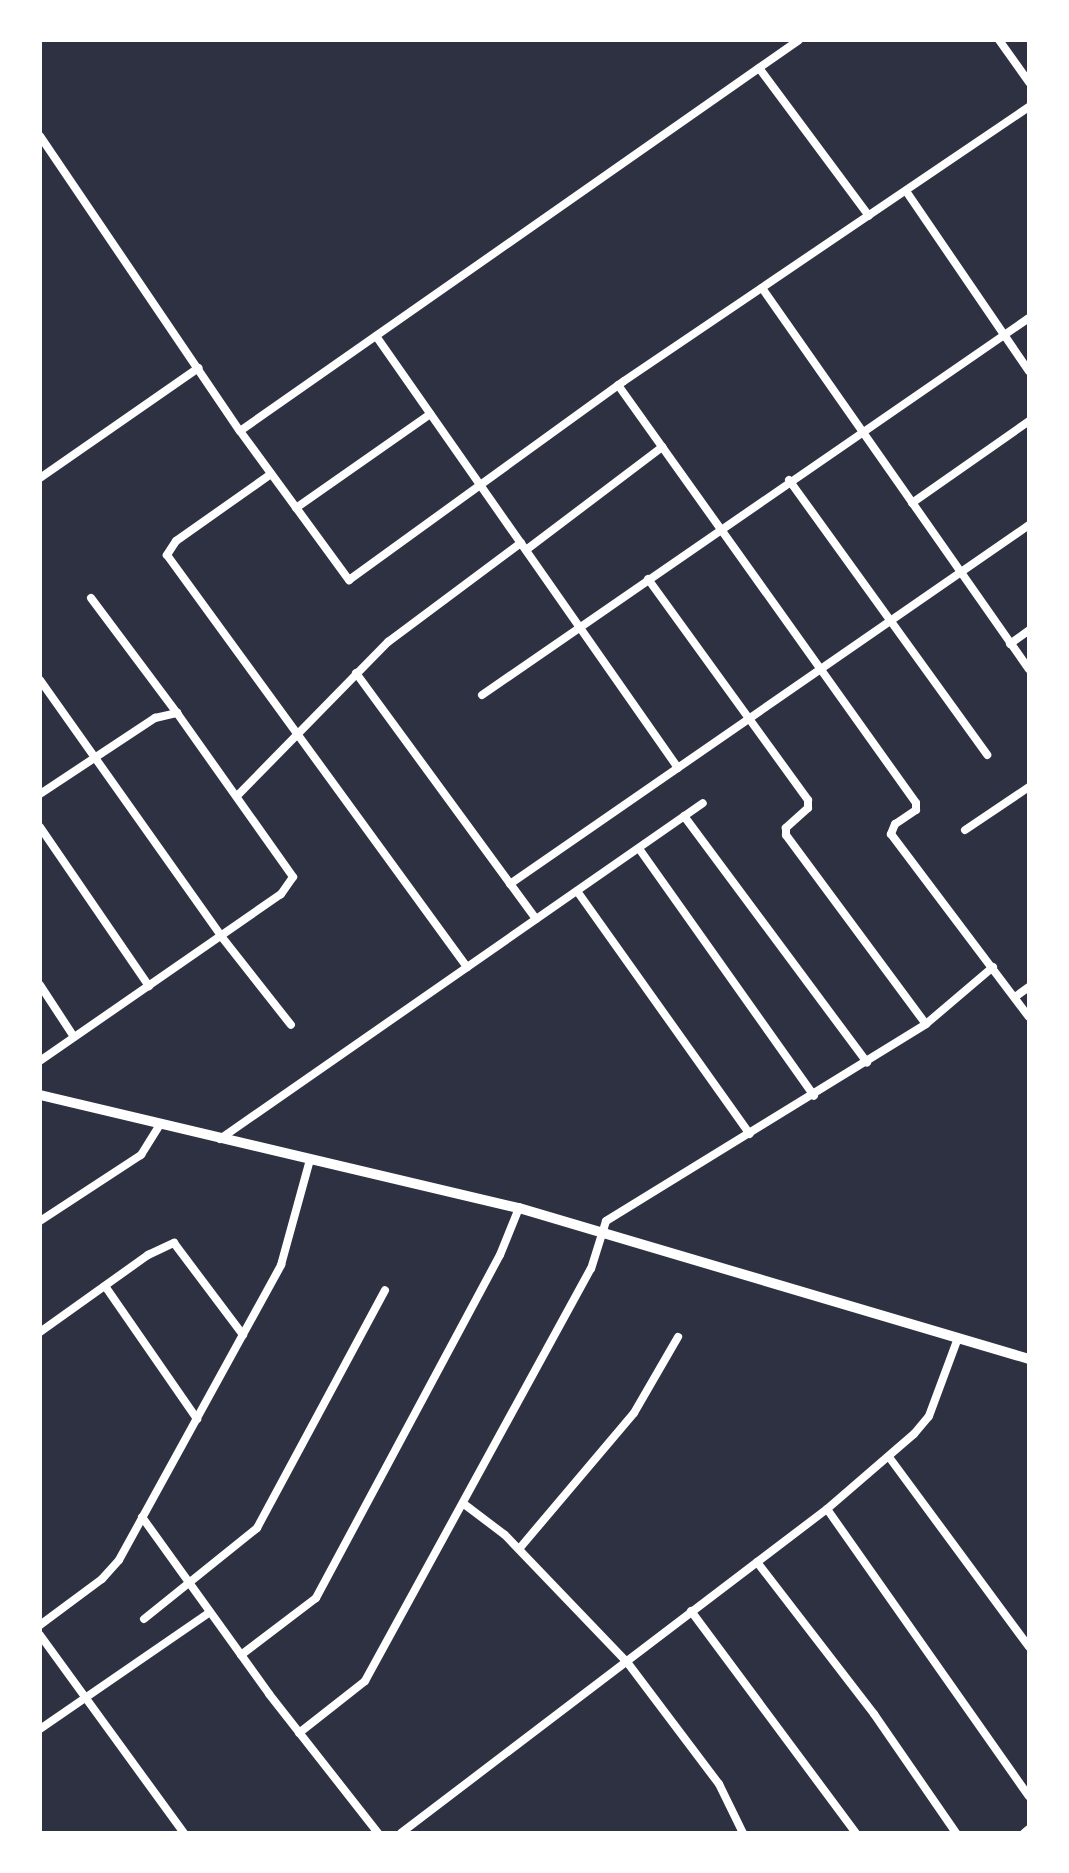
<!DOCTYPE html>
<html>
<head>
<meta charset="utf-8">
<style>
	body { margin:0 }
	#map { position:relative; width:1069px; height:1873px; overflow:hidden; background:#2d3142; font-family:"Varela Round",sans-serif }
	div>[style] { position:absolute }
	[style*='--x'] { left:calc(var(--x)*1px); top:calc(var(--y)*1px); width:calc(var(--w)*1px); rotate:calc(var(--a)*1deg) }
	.minor>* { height:8px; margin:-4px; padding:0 4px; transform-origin:4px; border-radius:4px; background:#fff }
	.tertiary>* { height:10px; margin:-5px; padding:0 5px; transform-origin:5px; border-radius:5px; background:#fff }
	span { translate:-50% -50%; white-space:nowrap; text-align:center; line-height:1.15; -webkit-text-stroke:9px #fff; paint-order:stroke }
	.frame { position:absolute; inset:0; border:42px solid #fff; pointer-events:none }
</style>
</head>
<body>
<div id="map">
	<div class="minor">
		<div style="--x:999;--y:40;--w:52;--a:54.5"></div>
		<div style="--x:759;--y:68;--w:184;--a:53.4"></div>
		<div style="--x:40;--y:136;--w:356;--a:55.9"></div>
		<div style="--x:240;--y:431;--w:185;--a:53.8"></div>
		<div style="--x:349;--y:580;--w:339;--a:-35.9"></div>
		<div style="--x:624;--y:381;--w:489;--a:-34.1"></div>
		<div style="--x:906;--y:191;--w:218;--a:55.7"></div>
		<div style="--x:762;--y:288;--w:465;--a:55"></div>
		<div style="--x:376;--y:336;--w:527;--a:55.04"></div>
		<div style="--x:618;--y:385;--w:513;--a:54.51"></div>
		<div style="--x:916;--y:803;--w:7;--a:90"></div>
		<div style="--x:916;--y:810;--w:25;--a:146"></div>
		<div style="--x:895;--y:824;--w:11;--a:112"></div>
		<div style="--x:891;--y:834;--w:229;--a:53"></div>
		<div style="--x:240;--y:431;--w:682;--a:-34.97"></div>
		<div style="--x:271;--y:474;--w:116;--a:144.8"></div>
		<div style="--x:176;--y:541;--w:17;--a:123"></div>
		<div style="--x:167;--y:555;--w:510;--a:53.94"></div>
		<div style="--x:40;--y:478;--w:193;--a:-34.8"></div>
		<div style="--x:789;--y:480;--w:339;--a:54.2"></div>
		<div style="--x:912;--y:503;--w:143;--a:-35"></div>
		<div style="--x:296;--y:508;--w:164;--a:-35"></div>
		<div style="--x:526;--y:550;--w:171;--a:-37.1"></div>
		<div style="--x:648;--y:579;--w:273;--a:54.1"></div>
		<div style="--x:808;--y:800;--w:8;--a:90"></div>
		<div style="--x:808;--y:808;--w:30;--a:138"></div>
		<div style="--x:786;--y:828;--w:7;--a:90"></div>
		<div style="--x:786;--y:835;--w:235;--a:53.5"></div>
		<div style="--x:91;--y:598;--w:144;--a:53.2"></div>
		<div style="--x:1010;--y:644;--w:24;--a:-36"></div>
		<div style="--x:356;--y:673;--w:305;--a:53.8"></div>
		<div style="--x:40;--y:680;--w:314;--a:54.7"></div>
		<div style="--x:221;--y:936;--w:113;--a:51.8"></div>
		<div style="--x:482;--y:695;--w:664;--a:-34.58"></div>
		<div style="--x:40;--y:794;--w:138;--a:-33.5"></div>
		<div style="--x:155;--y:718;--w:23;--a:-13"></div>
		<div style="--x:177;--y:713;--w:201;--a:54.7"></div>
		<div style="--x:293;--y:877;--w:21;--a:125"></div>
		<div style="--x:281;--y:894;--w:293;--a:145.3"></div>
		<div style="--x:237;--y:796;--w:216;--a:-45.6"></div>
		<div style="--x:388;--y:642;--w:166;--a:-36.7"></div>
		<div style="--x:684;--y:816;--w:307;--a:53.4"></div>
		<div style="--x:40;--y:827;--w:193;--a:55.6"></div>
		<div style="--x:965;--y:830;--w:77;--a:-33.9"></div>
		<div style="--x:640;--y:850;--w:301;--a:54.7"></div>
		<div style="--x:510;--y:884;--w:631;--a:-34.67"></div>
		<div style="--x:577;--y:891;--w:298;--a:54.6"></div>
		<div style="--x:40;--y:985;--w:62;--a:56.8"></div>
		<div style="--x:1015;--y:997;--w:17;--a:-36"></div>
		<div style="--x:220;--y:1139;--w:588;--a:-34.82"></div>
		<div style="--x:40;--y:1221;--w:121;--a:-33.2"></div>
		<div style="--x:141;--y:1155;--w:36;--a:-58"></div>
		<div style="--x:105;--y:1286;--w:162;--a:55.3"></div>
		<div style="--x:40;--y:1332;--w:133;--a:-35.5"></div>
		<div style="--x:148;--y:1255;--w:29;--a:-25"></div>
		<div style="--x:174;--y:1243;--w:115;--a:53.1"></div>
		<div style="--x:889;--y:1457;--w:236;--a:53.6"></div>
		<div style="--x:464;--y:1504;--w:51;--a:37.1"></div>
		<div style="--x:505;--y:1535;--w:176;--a:46.2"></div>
		<div style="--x:627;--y:1662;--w:153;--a:53"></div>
		<div style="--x:719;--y:1784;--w:55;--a:63.9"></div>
		<div style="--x:827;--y:1509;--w:351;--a:54.9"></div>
		<div style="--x:142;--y:1517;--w:218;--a:54.3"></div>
		<div style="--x:269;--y:1694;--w:177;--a:51.9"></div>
		<div style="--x:519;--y:1549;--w:178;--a:-49.8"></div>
		<div style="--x:634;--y:1413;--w:88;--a:-59.9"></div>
		<div style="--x:757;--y:1562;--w:192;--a:52.4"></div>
		<div style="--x:874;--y:1714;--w:145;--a:55.4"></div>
		<div style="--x:691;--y:1611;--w:277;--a:53.4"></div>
		<div style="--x:144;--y:1619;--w:145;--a:-38.8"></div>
		<div style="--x:257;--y:1528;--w:270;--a:-61.7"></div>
		<div style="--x:40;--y:1625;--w:77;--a:-36.6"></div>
		<div style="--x:102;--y:1579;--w:25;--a:-48"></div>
		<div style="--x:119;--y:1560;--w:337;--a:-61.2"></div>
		<div style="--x:281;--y:1265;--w:109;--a:-74.6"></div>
		<div style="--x:40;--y:1635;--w:245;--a:54"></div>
		<div style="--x:241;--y:1655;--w:94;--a:-37.2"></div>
		<div style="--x:316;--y:1598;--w:389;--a:-61.8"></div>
		<div style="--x:500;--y:1255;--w:51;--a:-68"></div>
		<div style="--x:40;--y:1729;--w:206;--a:-34.5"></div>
		<div style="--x:299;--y:1733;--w:84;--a:-38.2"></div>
		<div style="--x:365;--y:1681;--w:470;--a:-61.3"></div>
		<div style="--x:591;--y:1269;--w:50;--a:-72.6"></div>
		<div style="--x:606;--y:1221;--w:376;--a:-31.6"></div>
		<div style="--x:926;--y:1024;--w:88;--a:-40.4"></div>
		<div style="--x:401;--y:1833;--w:535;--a:-37.26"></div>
		<div style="--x:827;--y:1509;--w:115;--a:-40.8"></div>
		<div style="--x:914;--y:1434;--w:23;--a:-50"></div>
		<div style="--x:929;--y:1416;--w:83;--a:-69.6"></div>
		<div style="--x:1024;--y:1833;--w:6;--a:-39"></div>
	</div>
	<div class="tertiary">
		<div style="--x:40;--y:1095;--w:492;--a:13.3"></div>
		<div style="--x:519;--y:1208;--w:532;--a:16.49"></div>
	</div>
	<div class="frame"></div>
</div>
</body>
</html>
